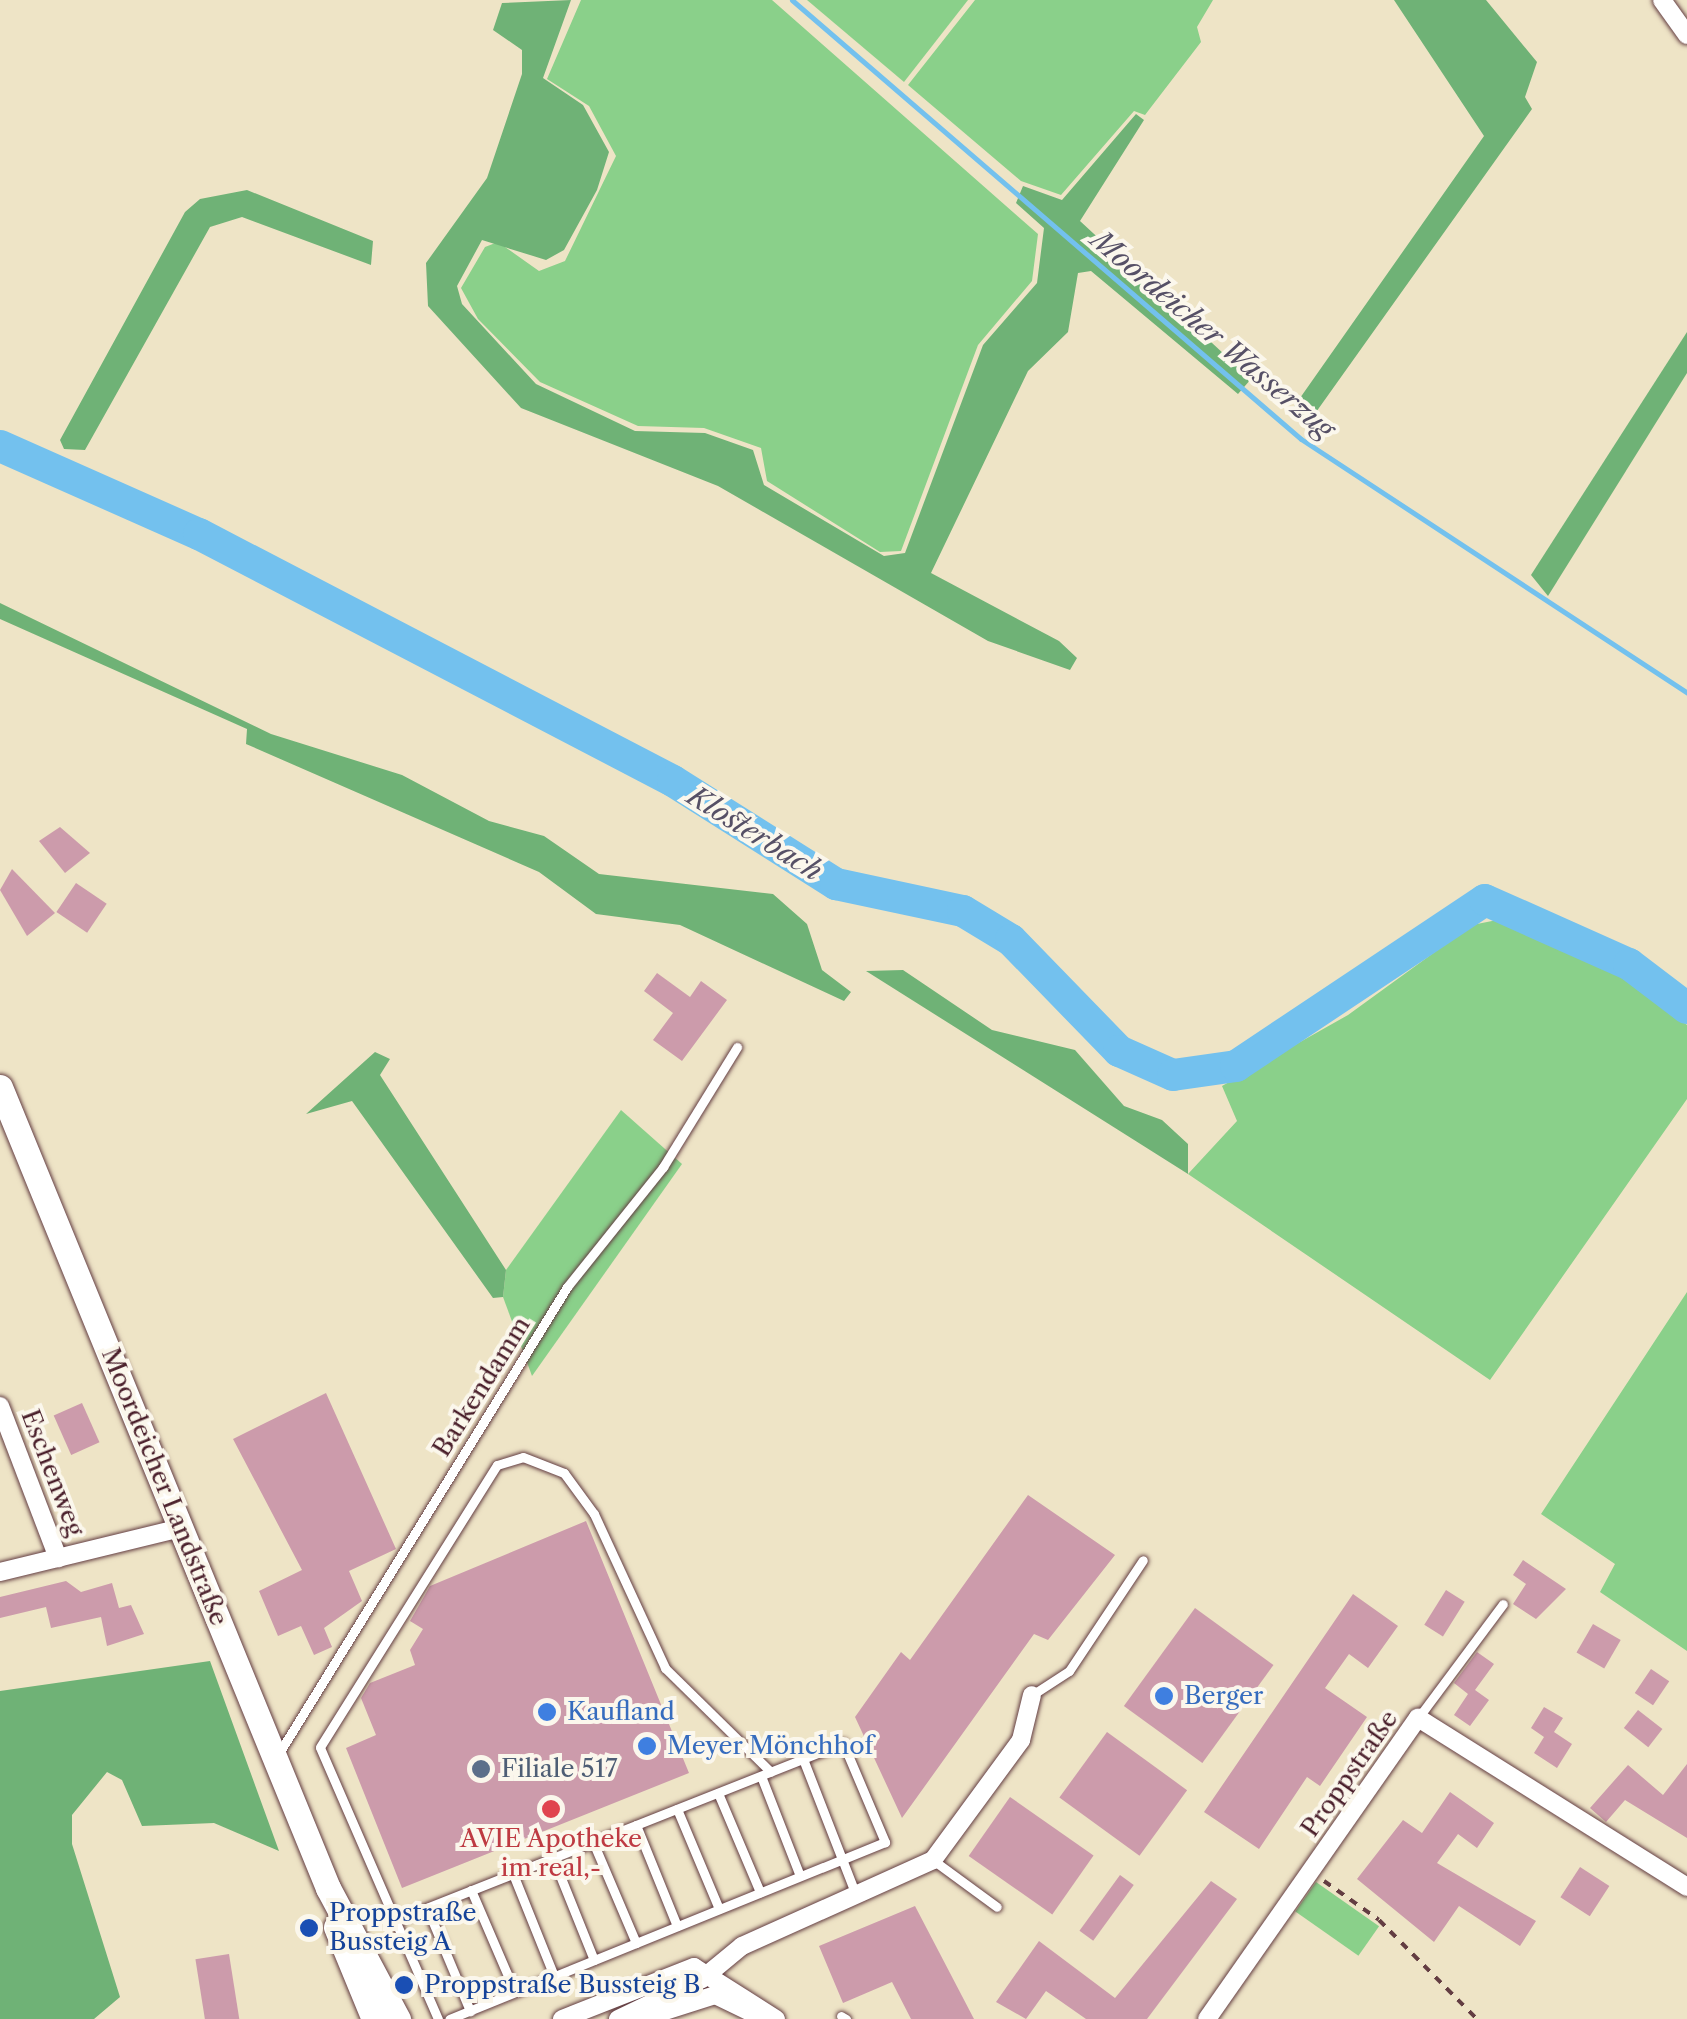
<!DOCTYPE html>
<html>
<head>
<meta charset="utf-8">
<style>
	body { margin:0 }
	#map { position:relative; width:1687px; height:2019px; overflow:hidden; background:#eee4c6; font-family:"Libre Caslon Text",serif }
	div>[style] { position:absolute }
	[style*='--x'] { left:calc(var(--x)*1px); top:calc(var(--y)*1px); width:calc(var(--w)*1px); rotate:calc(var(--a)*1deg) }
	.green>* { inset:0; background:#8ad08a; transform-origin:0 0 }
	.forest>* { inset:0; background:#6fb276 }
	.stream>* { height:5px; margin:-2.5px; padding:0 2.5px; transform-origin:2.5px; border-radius:2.5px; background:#73c1ee }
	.river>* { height:32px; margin:-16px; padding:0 16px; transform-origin:16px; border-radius:16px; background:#73c1ee }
	.building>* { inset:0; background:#cc9bab; transform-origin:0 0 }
	.path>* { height:4px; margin-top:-2px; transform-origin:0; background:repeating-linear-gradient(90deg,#633d42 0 8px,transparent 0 16px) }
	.roads { filter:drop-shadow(0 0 2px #633d42) drop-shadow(0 0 2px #633d42) }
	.lane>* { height:9px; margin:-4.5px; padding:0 4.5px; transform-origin:4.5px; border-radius:4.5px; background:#fff }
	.street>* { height:18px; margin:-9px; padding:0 9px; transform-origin:9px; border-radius:9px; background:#fff }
	.secondary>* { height:25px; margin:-12.5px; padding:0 12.5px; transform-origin:12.5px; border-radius:12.5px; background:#fff }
	.dots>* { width:28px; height:28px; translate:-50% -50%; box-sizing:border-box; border:5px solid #fbf7ec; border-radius:50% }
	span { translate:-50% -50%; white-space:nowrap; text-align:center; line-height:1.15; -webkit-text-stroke:8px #fbf7ec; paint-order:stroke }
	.street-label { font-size:25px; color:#4a1f2b }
	.shop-label { font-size:25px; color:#366cbe }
	.left { translate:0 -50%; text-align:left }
	.service-label { font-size:25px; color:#4e5e75 }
	.health-label { font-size:25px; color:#be3a42 }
	.transit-label { font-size:25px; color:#164399 }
	.water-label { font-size:28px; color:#565066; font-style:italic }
</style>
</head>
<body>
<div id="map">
	<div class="green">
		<div style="clip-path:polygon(581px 0,772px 0,1038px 234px,1032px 281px,978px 345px,901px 551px,880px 552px,767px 481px,761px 448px,704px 428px,638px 426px,540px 382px,478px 319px,461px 288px,485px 247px,498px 242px,539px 271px,565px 261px,616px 156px,589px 106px,547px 79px)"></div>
		<div style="clip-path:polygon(807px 0,968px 0,904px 82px)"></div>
		<div style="clip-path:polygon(975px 0,1213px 0,1197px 27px,1201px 42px,1145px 115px,1134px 111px,1061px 195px,1021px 181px,908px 85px)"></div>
		<div style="clip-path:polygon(1497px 920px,1627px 979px,1687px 1025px,1687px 1099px,1490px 1380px,1188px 1174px,1237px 1121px,1222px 1086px,1348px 1015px,1472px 925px)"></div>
		<div style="clip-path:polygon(621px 1110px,682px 1164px,532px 1376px,503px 1297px,506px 1270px)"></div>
		<div style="clip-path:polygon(1687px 1292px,1687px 1651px,1600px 1592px,1615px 1564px,1541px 1514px)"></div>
		<div style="left:1316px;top:1882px;width:77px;height:36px;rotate:35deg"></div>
	</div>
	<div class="forest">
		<div style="clip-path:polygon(571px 0,543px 78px,583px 105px,609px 152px,597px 190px,564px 250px,546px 260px,482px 240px,457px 286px,462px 304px,536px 384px,635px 431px,705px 433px,753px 450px,764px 485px,884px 556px,905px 553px,983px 345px,1037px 283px,1044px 228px,1016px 203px,1023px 186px,1062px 200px,1136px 114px,1144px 120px,1080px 221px,1251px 379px,1238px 394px,1091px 271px,1078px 273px,1068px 332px,1028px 371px,931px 573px,1059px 641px,1077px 658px,1070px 670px,988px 641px,718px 486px,521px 408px,428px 306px,426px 263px,487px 178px,522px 74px,522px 50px,493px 30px,502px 3px)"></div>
		<div style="clip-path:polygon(1394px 0,1486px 0,1537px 62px,1525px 97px,1532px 109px,1309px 422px,1293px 408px,1484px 136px)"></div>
		<div style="clip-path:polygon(247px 190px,373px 241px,371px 265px,242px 217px,210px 227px,85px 450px,64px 449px,60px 440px,185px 212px,200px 199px)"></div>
		<div style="clip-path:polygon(1687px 332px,1687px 373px,1548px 596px,1531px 575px)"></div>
		<div style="clip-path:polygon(0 603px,271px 734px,402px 775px,489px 821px,544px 836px,599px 874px,773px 894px,807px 924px,822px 970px,851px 992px,844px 1001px,680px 925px,596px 914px,539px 872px,246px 744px,247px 729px,0 619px)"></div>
		<div style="clip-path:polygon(903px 970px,992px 1030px,1075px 1050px,1124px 1106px,1162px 1120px,1188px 1144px,1188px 1174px,866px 971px)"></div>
		<div style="clip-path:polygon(375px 1052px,390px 1059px,380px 1075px,506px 1270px,503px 1297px,493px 1298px,352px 1101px,306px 1114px)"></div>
		<div style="clip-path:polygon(210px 1661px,279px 1851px,214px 1823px,142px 1826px,122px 1780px,107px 1772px,72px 1815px,72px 1844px,120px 1997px,94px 2019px,0 2019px,0 1691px)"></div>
	</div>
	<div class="stream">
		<div style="--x:792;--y:0;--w:672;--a:40.78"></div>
		<div style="--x:1301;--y:439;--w:462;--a:33.3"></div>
	</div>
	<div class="river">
		<div style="--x:0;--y:446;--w:218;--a:23.9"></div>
		<div style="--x:199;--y:534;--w:534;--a:27.52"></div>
		<div style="--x:673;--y:781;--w:193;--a:32.3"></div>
		<div style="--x:836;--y:884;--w:130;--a:12"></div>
		<div style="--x:963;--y:911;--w:56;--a:31.1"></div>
		<div style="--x:1011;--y:940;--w:155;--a:45.8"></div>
		<div style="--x:1119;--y:1051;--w:59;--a:24"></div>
		<div style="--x:1173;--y:1075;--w:64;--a:-8.1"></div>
		<div style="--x:1236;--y:1066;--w:299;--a:-33.7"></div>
		<div style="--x:1485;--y:900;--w:158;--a:24"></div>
		<div style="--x:1629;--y:964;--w:73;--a:37.2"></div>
	</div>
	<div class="building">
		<div style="clip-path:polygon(60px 827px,90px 853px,65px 873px,39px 841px)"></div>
		<div style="clip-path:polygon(12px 869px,55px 913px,27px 936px,0 890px)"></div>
		<div style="left:76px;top:883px;width:37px;height:35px;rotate:34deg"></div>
		<div style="clip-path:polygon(657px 973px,690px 997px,701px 981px,727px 1000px,682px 1061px,653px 1040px,673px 1013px,644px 991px)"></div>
		<div style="clip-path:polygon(326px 1393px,396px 1549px,349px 1571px,362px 1601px,324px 1628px,332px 1647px,314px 1655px,301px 1626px,278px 1636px,259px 1591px,302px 1570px,233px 1439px)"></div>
		<div style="left:82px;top:1403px;width:43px;height:31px;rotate:66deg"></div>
		<div style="clip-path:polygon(1028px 1495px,1115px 1555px,1048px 1640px,1034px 1634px,902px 1818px,855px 1717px,901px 1652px,910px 1660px)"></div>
		<div style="clip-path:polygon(586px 1521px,689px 1773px,402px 1888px,346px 1748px,376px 1735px,361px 1698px,370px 1683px,415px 1665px,410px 1650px,423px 1629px,410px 1621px,430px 1586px)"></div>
		<div style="clip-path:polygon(1523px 1560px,1566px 1589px,1536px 1619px,1513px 1604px,1526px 1584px,1513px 1575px)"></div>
		<div style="clip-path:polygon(66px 1581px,81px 1592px,112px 1583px,119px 1608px,131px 1605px,144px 1634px,107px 1646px,101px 1617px,51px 1628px,46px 1607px,0 1618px,0 1597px)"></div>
		<div style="left:1446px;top:1590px;width:22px;height:41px;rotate:32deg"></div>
		<div style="clip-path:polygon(1353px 1594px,1398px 1626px,1368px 1668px,1349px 1654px,1325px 1688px,1367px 1717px,1320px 1786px,1307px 1777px,1259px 1849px,1204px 1812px)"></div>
		<div style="left:1195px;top:1608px;width:97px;height:121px;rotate:36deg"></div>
		<div style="left:1593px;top:1624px;width:32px;height:33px;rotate:30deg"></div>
		<div style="clip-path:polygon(1477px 1652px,1494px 1664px,1475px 1690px,1489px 1700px,1470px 1726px,1454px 1715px,1468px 1694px,1454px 1683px)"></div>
		<div style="left:1651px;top:1669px;width:22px;height:29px;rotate:34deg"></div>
		<div style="clip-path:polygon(1544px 1707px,1563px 1718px,1554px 1732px,1572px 1744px,1557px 1768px,1534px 1753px,1544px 1737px,1531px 1728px)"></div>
		<div style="left:1638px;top:1710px;width:31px;height:23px;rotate:38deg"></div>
		<div style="left:1107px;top:1732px;width:99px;height:81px;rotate:36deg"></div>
		<div style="clip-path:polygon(1687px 1764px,1687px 1838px,1625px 1800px,1606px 1822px,1590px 1808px,1628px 1765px,1663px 1795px)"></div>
		<div style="clip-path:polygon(1450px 1792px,1494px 1823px,1477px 1848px,1458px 1834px,1437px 1863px,1536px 1921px,1520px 1946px,1459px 1906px,1434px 1942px,1357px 1879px,1403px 1820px,1422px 1833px)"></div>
		<div style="left:1010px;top:1797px;width:102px;height:72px;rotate:35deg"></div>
		<div style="left:1580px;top:1867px;width:35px;height:36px;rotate:33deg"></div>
		<div style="left:1120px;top:1875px;width:17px;height:69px;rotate:36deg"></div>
		<div style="clip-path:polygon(1211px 1881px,1237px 1899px,1147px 2019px,1086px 2019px,1046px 1991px,1026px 2019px,996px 2002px,1039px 1941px,1115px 1998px)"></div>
		<div style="clip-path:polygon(915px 1906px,974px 2019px,911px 2019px,892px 1982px,843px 2003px,819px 1946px)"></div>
		<div style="left:229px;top:1954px;width:66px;height:34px;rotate:81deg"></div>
	</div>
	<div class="path">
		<div style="--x:1324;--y:1881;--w:67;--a:35.3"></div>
		<div style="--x:1379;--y:1920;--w:139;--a:45.3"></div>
	</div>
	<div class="roads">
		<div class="lane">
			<div style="--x:1032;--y:1695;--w:44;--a:-33"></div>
			<div style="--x:1069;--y:1671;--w:133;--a:-56.3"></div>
			<div style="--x:1418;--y:1718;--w:142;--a:-53.3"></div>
			<div style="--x:279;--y:1753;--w:548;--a:-58.28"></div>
			<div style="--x:567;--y:1287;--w:154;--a:-51.3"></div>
			<div style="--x:663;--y:1167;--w:141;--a:-58.3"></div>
			<div style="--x:803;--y:1759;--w:146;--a:68.7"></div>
			<div style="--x:761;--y:1776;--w:107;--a:68.7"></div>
			<div style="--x:718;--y:1793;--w:108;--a:67"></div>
			<div style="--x:677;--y:1809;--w:108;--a:67.2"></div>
			<div style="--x:636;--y:1825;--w:109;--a:67.9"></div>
			<div style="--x:593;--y:1842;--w:110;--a:66.9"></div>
			<div style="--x:553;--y:1858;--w:110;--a:68.1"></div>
			<div style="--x:933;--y:1860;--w:79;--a:36.3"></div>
			<div style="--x:513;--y:1874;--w:110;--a:68.1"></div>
			<div style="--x:471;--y:1890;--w:111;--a:66.7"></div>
			<div style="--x:427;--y:1908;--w:112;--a:67.3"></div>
			<div style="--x:391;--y:1922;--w:486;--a:-21.6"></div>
			<div style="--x:843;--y:1743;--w:108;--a:67"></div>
			<div style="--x:885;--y:1842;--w:470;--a:157.9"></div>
			<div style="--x:841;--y:2016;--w:6;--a:31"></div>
			<div style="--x:438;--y:2019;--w:296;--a:-113.5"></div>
			<div style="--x:320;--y:1747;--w:333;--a:-57.9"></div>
			<div style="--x:497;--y:1465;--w:27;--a:-17"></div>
			<div style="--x:523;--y:1457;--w:44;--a:21.3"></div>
			<div style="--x:564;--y:1473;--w:51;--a:53.8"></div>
			<div style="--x:594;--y:1514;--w:170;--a:65.2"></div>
			<div style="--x:665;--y:1668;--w:148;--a:44.5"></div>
		</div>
		<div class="street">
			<div style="--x:1662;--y:0;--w:43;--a:54.5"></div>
			<div style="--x:0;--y:1406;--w:163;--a:69.1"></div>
			<div style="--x:0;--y:1572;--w:185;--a:-13.7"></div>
			<div style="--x:562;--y:2019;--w:142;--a:-21.5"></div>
			<div style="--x:694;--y:1967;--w:97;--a:32.4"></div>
			<div style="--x:618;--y:2019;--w:93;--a:-25.5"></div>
			<div style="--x:702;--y:1979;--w:52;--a:-39.5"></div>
			<div style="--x:742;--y:1946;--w:209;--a:-24.2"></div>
			<div style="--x:933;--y:1860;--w:149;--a:-53.7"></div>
			<div style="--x:1021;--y:1740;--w:46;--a:-76.3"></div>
			<div style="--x:640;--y:2019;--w:79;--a:-17.7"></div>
			<div style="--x:715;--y:1995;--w:55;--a:25.6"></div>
			<div style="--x:1207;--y:2019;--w:368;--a:-55"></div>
			<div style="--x:1418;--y:1718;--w:318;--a:32.1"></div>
		</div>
		<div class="secondary">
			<div style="--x:0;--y:1087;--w:866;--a:67.73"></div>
			<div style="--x:328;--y:1888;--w:149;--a:61.9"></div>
			<div style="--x:336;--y:1927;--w:100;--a:67.6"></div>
		</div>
	</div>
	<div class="dots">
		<div style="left:1164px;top:1696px;background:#3f7fe0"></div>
		<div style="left:547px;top:1712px;background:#3f7fe0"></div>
		<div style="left:647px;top:1746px;background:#3f7fe0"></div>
		<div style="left:481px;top:1769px;background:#5c6f8a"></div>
		<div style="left:551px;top:1809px;background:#e0444e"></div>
		<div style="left:309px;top:1928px;background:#1a4fb4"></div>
		<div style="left:404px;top:1985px;background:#1a4fb4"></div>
	</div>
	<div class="street-label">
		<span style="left:482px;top:1387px;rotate:-58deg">Barkendamm</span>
		<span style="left:52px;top:1473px;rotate:69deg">Eschenweg</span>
		<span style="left:164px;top:1487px;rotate:68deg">Moordeicher Landstraße</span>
		<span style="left:1350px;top:1774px;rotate:-55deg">Proppstraße</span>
	</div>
	<div class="shop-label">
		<span class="left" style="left:1184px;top:1696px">Berger</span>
		<span class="left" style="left:567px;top:1712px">Kaufland</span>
		<span class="left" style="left:667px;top:1746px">Meyer Mönchhof</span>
	</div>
	<div class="service-label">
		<span class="left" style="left:501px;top:1769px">Filiale 517</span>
	</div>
	<div class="health-label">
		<span style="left:551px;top:1854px">AVIE Apotheke<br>im real,-</span>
	</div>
	<div class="transit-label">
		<span class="left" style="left:329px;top:1928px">Proppstraße<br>Bussteig A</span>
		<span class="left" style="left:424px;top:1985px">Proppstraße Bussteig B</span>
	</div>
	<div class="water-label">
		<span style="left:1213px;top:334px;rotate:40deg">Moordeicher Wasserzug</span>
		<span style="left:755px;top:833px;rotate:32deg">Klosterbach</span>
	</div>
</div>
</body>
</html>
